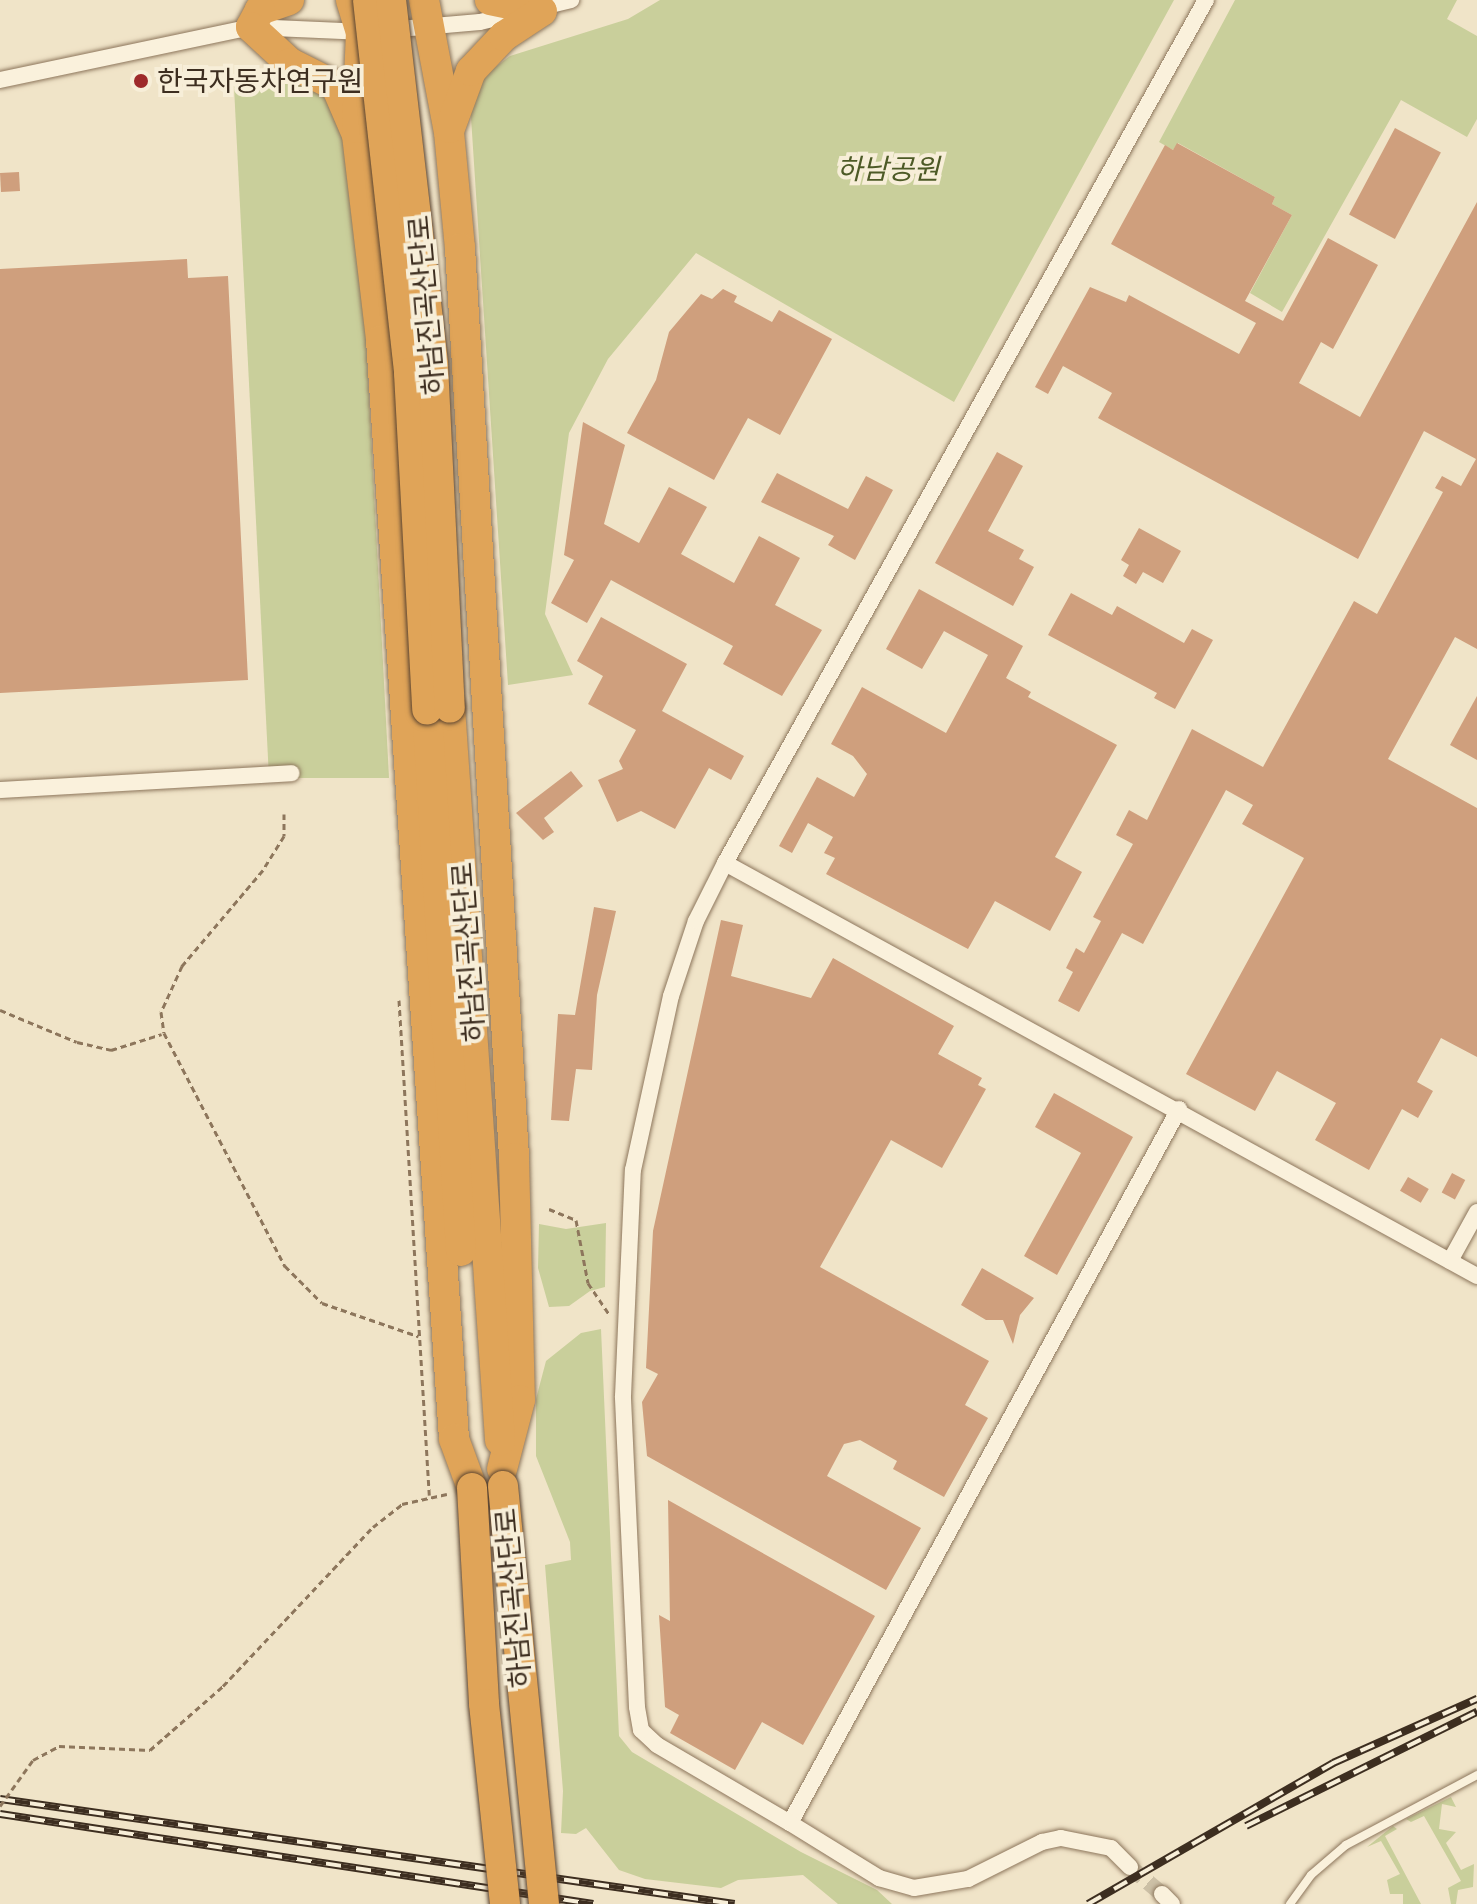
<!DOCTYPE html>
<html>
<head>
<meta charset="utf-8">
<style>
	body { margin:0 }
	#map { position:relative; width:1477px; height:1904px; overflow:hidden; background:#f0e4c8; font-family:"IBM Plex Serif","Noto Sans KR",serif }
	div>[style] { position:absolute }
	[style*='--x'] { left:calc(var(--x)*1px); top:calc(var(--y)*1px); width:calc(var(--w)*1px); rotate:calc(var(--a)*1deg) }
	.green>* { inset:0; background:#c9cf9b }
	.building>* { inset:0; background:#cf9f7d; transform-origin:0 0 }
	.street-tunnel>* { height:16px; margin-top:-8px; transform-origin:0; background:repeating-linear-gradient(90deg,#ccc0a6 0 16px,transparent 0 24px) }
	.path>* { height:3px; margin-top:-1.5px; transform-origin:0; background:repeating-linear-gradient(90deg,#8d765c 0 6px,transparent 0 10px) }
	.roads { filter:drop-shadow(0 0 2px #8d765c) drop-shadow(0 0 2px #8d765c) }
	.lane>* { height:8px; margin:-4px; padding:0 4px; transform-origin:4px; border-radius:4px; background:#faf1dc }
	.street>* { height:16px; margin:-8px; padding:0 8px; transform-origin:8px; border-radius:8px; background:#faf1dc }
	.highway>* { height:30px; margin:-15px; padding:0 15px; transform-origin:15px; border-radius:15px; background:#e0a458 }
	.rail>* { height:8px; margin-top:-4px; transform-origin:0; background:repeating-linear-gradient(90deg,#f7eed8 0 15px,#3d2e20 0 30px); box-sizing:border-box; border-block:2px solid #3d2e20 }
	.path-bridge>* { height:3px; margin-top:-1.5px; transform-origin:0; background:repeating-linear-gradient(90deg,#8d765c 0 6px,transparent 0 10px) }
	.bridges { filter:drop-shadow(0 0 2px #5b4430) drop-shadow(0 0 2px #5b4430) }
	.highway-bridge>* { height:30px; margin:-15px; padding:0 15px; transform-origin:15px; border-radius:15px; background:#e0a458 }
	.dots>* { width:22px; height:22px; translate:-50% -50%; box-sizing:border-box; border:4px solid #f7eed8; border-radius:50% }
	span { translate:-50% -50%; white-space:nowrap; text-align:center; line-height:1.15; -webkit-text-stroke:8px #f7eed8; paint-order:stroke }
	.poi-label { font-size:28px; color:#3d2e20 }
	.left { translate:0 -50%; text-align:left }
	.park-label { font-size:28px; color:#4d5a26; font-style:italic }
	.street-label { font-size:28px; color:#3d2e20 }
</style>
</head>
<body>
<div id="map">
	<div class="green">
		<div style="clip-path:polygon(660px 0,1174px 0,954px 402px,696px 253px,608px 359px,569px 433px,545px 614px,573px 675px,508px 685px,470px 102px,485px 75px,510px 56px,628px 19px)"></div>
		<div style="clip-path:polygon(1235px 0,1457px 0,1447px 19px,1477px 36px,1477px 119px,1467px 137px,1401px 100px,1282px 312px,1250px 293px,1292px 215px,1272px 204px,1275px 197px,1178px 143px,1173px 150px,1159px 142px)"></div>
		<div style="clip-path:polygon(272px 78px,297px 80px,321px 93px,335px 104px,345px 125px,363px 282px,389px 778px,269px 778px,234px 87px)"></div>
		<div style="clip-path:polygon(606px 1223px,605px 1287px,590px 1291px,569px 1306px,549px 1307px,538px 1268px,539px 1224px,566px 1229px)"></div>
		<div style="clip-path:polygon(601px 1329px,619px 1736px,632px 1752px,801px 1852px,877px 1890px,892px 1904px,838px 1904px,803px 1875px,738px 1880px,721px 1888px,645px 1879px,619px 1870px,586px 1828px,576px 1834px,561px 1833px,563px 1791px,545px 1565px,571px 1560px,570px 1542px,536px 1456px,536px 1399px,546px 1361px,581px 1333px)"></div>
		<div style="clip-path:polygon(1451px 1797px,1456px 1807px,1442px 1804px,1439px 1829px,1456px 1832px,1446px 1843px,1461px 1870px,1474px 1864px,1473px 1887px,1458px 1890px,1456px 1904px,1451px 1904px,1448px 1888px,1461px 1881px,1424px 1816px,1411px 1822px,1406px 1819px)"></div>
		<div style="clip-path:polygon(1393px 1826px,1397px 1829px,1385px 1836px,1421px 1904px,1403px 1904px,1403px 1894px,1390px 1894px,1387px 1880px,1400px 1874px,1381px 1841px,1367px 1847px)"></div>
	</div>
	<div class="building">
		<div style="left:1395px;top:128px;width:52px;height:98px;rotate:28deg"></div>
		<div style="clip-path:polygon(1177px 143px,1275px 197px,1272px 204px,1292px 215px,1245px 301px,1283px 321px,1328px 238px,1378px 265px,1333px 349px,1321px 342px,1299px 383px,1360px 417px,1477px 202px,1477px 649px,1455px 637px,1388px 759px,1477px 808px,1477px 1057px,1441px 1038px,1417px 1082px,1433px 1091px,1418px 1118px,1402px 1109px,1369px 1170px,1315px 1140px,1336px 1103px,1277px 1071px,1255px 1111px,1186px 1074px,1304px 858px,1242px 824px,1253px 805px,1226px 790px,1143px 944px,1122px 933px,1079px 1012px,1058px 1001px,1073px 972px,1066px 968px,1076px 948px,1084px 953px,1101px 921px,1093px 917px,1133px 844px,1116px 835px,1129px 810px,1147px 820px,1192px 729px,1263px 767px,1354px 601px,1377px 614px,1443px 492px,1435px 488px,1442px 476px,1461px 486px,1476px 459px,1424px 431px,1358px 559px,1098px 418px,1112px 393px,1063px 366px,1048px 394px,1035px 387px,1090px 287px,1126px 302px,1129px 295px,1239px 354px,1256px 323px,1111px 244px,1165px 145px,1173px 150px)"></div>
		<div style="left:19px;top:172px;width:19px;height:19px;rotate:87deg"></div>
		<div style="clip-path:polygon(187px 259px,188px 278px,228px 276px,248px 680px,0 693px,0 269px)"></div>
		<div style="clip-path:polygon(723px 289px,737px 296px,734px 302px,772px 322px,779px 310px,832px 339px,780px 435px,748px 418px,714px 480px,627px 433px,656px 380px,669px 332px,701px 294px,712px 299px)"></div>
		<div style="clip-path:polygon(583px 422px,625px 445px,604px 524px,639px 543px,669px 487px,707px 507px,681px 554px,734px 583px,759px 536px,800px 558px,775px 605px,822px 630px,782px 696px,723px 664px,733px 646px,611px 580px,587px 623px,551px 603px,574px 560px,564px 555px)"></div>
		<div style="clip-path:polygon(997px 452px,1023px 466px,988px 531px,1024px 550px,1019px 559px,1034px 567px,1013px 606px,935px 563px)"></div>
		<div style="clip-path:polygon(777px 473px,848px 509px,866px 476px,893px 490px,855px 560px,828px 545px,834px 536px,761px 502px)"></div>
		<div style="clip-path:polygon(1139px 528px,1181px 551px,1163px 583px,1143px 572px,1136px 584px,1123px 576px,1129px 565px,1121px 560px)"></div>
		<div style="clip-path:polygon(919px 589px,1023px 646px,1006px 678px,1031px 692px,1028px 697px,1117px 745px,1055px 857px,1082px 872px,1050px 931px,995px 901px,968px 949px,826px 874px,835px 858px,824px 853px,833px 837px,808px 823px,792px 853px,779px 846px,817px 777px,854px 797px,867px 774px,853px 756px,831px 744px,862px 687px,946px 733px,988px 655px,944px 631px,922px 669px,886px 649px)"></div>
		<div style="clip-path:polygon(1071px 593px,1112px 615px,1117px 606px,1184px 643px,1192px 629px,1213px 640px,1175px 709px,1154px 698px,1157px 693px,1048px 635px)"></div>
		<div style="clip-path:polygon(601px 617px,687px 664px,662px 711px,744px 756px,731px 780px,709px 768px,675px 829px,641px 811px,617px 822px,598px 780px,623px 769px,619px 761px,636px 730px,588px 704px,603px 676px,577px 661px)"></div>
		<div style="clip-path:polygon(1477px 696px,1477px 760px,1450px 745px)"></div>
		<div style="clip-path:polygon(571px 771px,583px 786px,544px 818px,554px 832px,543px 840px,516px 813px)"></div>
		<div style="clip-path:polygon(594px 907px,616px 911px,597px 995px,592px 1070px,576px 1069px,569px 1121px,551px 1120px,558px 1014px,575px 1015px)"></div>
		<div style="clip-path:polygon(721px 920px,743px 925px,731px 976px,811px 998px,833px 958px,954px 1026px,938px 1054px,982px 1078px,978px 1085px,986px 1089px,942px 1168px,891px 1140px,820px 1267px,989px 1361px,965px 1405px,988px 1418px,944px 1497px,893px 1469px,897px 1461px,860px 1440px,844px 1444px,827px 1476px,921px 1528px,886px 1590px,647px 1456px,642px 1402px,658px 1374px,646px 1368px,653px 1231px)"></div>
		<div style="clip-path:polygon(1054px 1093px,1133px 1137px,1057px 1275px,1024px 1256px,1081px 1153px,1035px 1127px)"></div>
		<div style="left:1452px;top:1173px;width:15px;height:22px;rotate:28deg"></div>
		<div style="left:1408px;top:1177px;width:24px;height:16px;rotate:30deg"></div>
		<div style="clip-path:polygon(982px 1268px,1034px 1298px,1020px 1315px,1013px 1344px,1003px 1320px,986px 1320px,961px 1305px)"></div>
		<div style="clip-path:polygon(668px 1500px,875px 1616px,803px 1745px,762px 1722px,735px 1770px,670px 1733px,679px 1715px,665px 1707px,659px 1615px,670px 1621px)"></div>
	</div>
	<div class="street-tunnel">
		<div style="--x:1130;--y:1867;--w:42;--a:40.2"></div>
	</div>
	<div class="path">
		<div style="--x:284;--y:814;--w:22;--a:90"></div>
		<div style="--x:284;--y:836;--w:40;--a:122"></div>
		<div style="--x:263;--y:870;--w:126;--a:130.2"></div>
		<div style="--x:182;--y:966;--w:51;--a:114.5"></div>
		<div style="--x:161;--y:1012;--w:21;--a:82"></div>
		<div style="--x:164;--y:1033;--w:263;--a:62.6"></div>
		<div style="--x:285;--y:1266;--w:52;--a:45"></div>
		<div style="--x:322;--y:1303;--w:102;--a:19"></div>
		<div style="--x:399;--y:1000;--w:496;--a:86.5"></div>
		<div style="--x:0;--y:1010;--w:83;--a:22.6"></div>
		<div style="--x:77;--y:1042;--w:35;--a:13"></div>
		<div style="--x:111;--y:1050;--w:53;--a:-17.4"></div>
		<div style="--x:549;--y:1209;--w:29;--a:22"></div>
		<div style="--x:576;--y:1220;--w:64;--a:79.2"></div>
		<div style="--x:588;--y:1283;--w:37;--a:56"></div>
		<div style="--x:33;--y:1760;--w:30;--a:-28"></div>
		<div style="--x:59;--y:1746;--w:91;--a:2.5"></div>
		<div style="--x:150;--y:1750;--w:97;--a:-41.2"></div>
		<div style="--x:223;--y:1686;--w:219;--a:-46.7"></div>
		<div style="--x:373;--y:1527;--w:37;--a:-38"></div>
		<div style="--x:402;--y:1504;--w:46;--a:-12.5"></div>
	</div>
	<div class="roads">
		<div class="lane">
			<div style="--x:1290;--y:1904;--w:36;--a:-54"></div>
			<div style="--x:1311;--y:1875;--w:46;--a:-40.6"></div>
			<div style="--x:1346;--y:1845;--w:149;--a:-28.1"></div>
		</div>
		<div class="street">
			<div style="--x:388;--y:30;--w:92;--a:-5"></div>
			<div style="--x:480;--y:22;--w:94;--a:-13.6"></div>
			<div style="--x:0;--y:80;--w:257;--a:-11.9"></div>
			<div style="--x:251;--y:27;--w:114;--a:2.5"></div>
			<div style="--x:0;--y:790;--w:292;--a:-3.3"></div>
			<div style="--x:725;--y:863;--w:858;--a:28.78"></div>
			<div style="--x:1179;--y:1109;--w:813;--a:118.58"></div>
			<div style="--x:790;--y:1823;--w:154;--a:-149.6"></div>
			<div style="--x:657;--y:1745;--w:22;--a:-137"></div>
			<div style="--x:641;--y:1730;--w:23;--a:-100"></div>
			<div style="--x:637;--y:1707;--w:311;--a:-92.6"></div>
			<div style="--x:623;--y:1396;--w:226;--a:-87.5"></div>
			<div style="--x:633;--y:1170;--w:178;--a:-77.7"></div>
			<div style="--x:671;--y:996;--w:79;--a:-71.6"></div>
			<div style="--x:696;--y:921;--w:65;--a:-63.4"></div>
			<div style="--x:725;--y:863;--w:988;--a:-60.87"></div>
			<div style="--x:1450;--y:1261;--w:56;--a:-61.1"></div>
			<div style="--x:790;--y:1823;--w:105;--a:31.7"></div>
			<div style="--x:879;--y:1878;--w:36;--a:16"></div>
			<div style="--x:914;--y:1888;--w:55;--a:-9.5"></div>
			<div style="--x:968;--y:1879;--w:83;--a:-26.6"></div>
			<div style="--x:1042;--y:1842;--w:19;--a:-12"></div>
			<div style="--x:1061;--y:1838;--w:51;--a:11.3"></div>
			<div style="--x:1111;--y:1848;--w:27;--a:45"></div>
			<div style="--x:1162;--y:1894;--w:14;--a:45"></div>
		</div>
		<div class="highway">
			<div style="--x:289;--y:0;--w:31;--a:161"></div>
			<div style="--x:260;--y:10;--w:19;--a:118"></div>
			<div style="--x:251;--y:27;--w:53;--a:42.7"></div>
			<div style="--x:290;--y:63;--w:51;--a:26.6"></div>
			<div style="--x:336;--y:86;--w:53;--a:66.8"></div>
			<div style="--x:357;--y:135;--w:206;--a:83.3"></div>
			<div style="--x:381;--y:340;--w:1101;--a:86.2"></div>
			<div style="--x:454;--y:1439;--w:52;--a:69.8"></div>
			<div style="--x:351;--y:0;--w:34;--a:73"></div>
			<div style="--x:361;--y:32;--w:96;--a:92.4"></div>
			<div style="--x:424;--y:0;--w:134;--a:79.3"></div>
			<div style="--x:449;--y:132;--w:117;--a:84.6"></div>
			<div style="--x:460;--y:248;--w:912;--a:86.6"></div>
			<div style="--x:514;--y:1158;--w:242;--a:88.6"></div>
			<div style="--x:520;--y:1400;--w:71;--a:104.6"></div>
			<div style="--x:490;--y:0;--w:53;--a:11.9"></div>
			<div style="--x:450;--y:128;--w:61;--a:-69.8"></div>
			<div style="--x:471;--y:71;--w:48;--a:-46.7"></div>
			<div style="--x:504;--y:36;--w:45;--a:-33.3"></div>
			<div style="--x:450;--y:708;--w:734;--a:86.09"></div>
			<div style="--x:427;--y:710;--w:542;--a:86.4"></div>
		</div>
	</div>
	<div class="rail">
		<div style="--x:0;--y:1799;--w:742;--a:8.13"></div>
		<div style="--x:0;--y:1814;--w:600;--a:8.63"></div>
		<div style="--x:1246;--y:1826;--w:258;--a:-26.3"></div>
		<div style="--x:1088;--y:1904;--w:283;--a:-29.9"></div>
		<div style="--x:1333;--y:1763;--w:158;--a:-24"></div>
	</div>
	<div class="path-bridge">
		<div style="--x:0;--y:1806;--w:57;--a:-54.3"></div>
	</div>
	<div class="bridges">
		<div class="highway-bridge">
			<div style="--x:368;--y:0;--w:375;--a:83.7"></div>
			<div style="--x:409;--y:373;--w:337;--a:86.9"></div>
			<div style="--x:391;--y:0;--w:367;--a:83.4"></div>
			<div style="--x:433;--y:365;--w:343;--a:87.2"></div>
			<div style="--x:503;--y:1486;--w:420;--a:84.4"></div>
			<div style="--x:472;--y:1488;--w:216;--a:86.8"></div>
			<div style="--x:484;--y:1704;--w:201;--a:84"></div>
		</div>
	</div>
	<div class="dots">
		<div style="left:141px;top:81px;background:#9e2a2b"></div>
	</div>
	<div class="poi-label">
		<span class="left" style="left:157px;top:81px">한국자동차연구원</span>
	</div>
	<div class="park-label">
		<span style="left:888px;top:169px">하남공원</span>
	</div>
	<div class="street-label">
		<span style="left:426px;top:305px;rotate:-95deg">하남진곡산단로</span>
		<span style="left:468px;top:952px;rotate:-94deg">하남진곡산단로</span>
		<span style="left:513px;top:1598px;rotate:-95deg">하남진곡산단로</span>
	</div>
</div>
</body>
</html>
